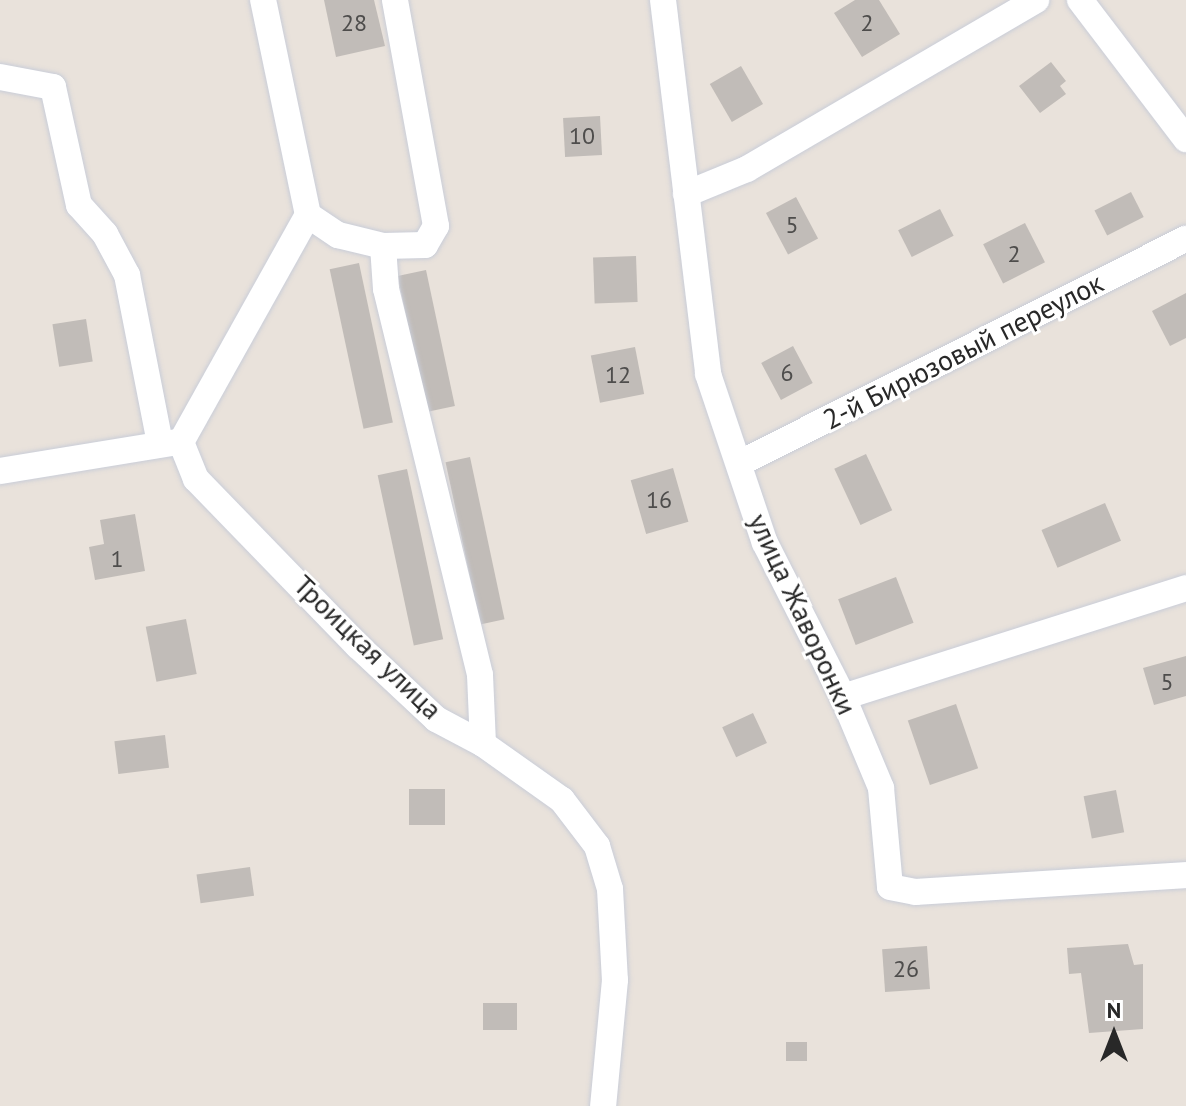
<!DOCTYPE html>
<html>
<head>
<meta charset="utf-8">
<style>
	body { margin:0 }
	#map { position:relative; width:1186px; height:1106px; overflow:hidden; background:#e9e2db; font-family:"PT Sans",sans-serif }
	div>[style] { position:absolute }
	[style*='--x'] { left:calc(var(--x)*1px); top:calc(var(--y)*1px); width:calc(var(--w)*1px); rotate:calc(var(--a)*1deg) }
	.building>* { inset:0; background:#c1bcb8; transform-origin:0 0 }
	.roads { filter:drop-shadow(0 0 2px #c9cdd8) drop-shadow(0 0 2px #c9cdd8) }
	.minor>* { height:26px; margin:-13px; padding:0 13px; transform-origin:13px; border-radius:13px; background:#fff }
	span { translate:-50% -50%; white-space:nowrap; text-align:center; line-height:1.15; -webkit-text-stroke:6px #fff; paint-order:stroke }
	.number-label { font-size:24px; color:#4e4d4c }
	.number-label span { -webkit-text-stroke-width:0 }
	.street-label { font-size:28px; color:#282828 }
	.north { position:absolute; left:1074px; top:994px; width:80px; height:80px; -webkit-text-stroke:6px #fff; paint-order:stroke; rotate:0deg; font-size:22px; font-weight:700; line-height:32px; text-align:center; color:#282828 }
	.north::after { content:''; display:block; margin:auto; width:28px; height:36px; background:#282828; clip-path:polygon(50% 0,100% 100%,50% 72%,0 100%) }
</style>
</head>
<body>
<div id="map">
	<div class="building">
		<div style="clip-path:polygon(324px 0,374px 0,385px 46px,336px 57px)"></div>
		<div style="clip-path:polygon(855px 0,879px 0,900px 34px,862px 57px,834px 13px)"></div>
		<div style="clip-path:polygon(1051px 62px,1066px 81px,1060px 86px,1066px 94px,1040px 113px,1019px 86px)"></div>
		<div style="left:741px;top:66px;width:44px;height:36px;rotate:60deg"></div>
		<div style="left:600px;top:116px;width:39px;height:37px;rotate:87deg"></div>
		<div style="left:1131px;top:192px;width:28px;height:41px;rotate:63deg"></div>
		<div style="left:796px;top:197px;width:47px;height:34px;rotate:62deg"></div>
		<div style="left:940px;top:209px;width:30px;height:47px;rotate:63deg"></div>
		<div style="left:1025px;top:223px;width:44px;height:47px;rotate:63deg"></div>
		<div style="left:636px;top:256px;width:46px;height:43px;rotate:88deg"></div>
		<div style="left:359px;top:263px;width:163px;height:30px;rotate:78deg"></div>
		<div style="left:426px;top:270px;width:139px;height:29px;rotate:78deg"></div>
		<div style="clip-path:polygon(1186px 293px,1186px 338px,1170px 346px,1152px 311px)"></div>
		<div style="left:86px;top:319px;width:43px;height:34px;rotate:81deg"></div>
		<div style="left:793px;top:346px;width:42px;height:36px;rotate:62deg"></div>
		<div style="left:635px;top:347px;width:48px;height:45px;rotate:79deg"></div>
		<div style="left:866px;top:454px;width:62px;height:35px;rotate:65deg"></div>
		<div style="left:470px;top:457px;width:166px;height:25px;rotate:78deg"></div>
		<div style="left:673px;top:468px;width:56px;height:44px;rotate:74deg"></div>
		<div style="left:407px;top:469px;width:174px;height:30px;rotate:78deg"></div>
		<div style="left:1105px;top:503px;width:41px;height:69px;rotate:67deg"></div>
		<div style="clip-path:polygon(135px 514px,145px 571px,95px 580px,89px 547px,104px 544px,100px 520px)"></div>
		<div style="left:896px;top:577px;width:49px;height:62px;rotate:69deg"></div>
		<div style="left:186px;top:619px;width:56px;height:41px;rotate:79deg"></div>
		<div style="clip-path:polygon(1186px 656px,1186px 696px,1154px 705px,1143px 668px)"></div>
		<div style="left:956px;top:704px;width:68px;height:51px;rotate:71deg"></div>
		<div style="left:753px;top:713px;width:33px;height:34px;rotate:65deg"></div>
		<div style="left:165px;top:735px;width:33px;height:51px;rotate:83deg"></div>
		<div style="left:409px;top:789px;width:36px;height:36px"></div>
		<div style="left:1116px;top:790px;width:43px;height:33px;rotate:79deg"></div>
		<div style="left:250px;top:867px;width:29px;height:54px;rotate:82deg"></div>
		<div style="clip-path:polygon(1128px 944px,1134px 965px,1143px 964px,1143px 1029px,1089px 1033px,1081px 973px,1069px 974px,1067px 948px)"></div>
		<div style="left:927px;top:946px;width:43px;height:45px;rotate:86deg"></div>
		<div style="left:483px;top:1003px;width:34px;height:27px"></div>
		<div style="left:786px;top:1042px;width:21px;height:19px"></div>
	</div>
	<div class="roads">
		<div class="minor">
			<div style="--x:663;--y:0;--w:377;--a:83.1"></div>
			<div style="--x:708;--y:374;--w:178;--a:71.4"></div>
			<div style="--x:765;--y:543;--w:173;--a:63.1"></div>
			<div style="--x:843;--y:697;--w:99;--a:67.3"></div>
			<div style="--x:881;--y:788;--w:99;--a:84.8"></div>
			<div style="--x:890;--y:887;--w:26;--a:11"></div>
			<div style="--x:916;--y:892;--w:271;--a:-3.6"></div>
			<div style="--x:1080;--y:0;--w:175;--a:52.7"></div>
			<div style="--x:0;--y:77;--w:54;--a:10.7"></div>
			<div style="--x:53;--y:87;--w:121;--a:77.6"></div>
			<div style="--x:79;--y:205;--w:39;--a:48"></div>
			<div style="--x:105;--y:234;--w:47;--a:61.8"></div>
			<div style="--x:127;--y:275;--w:171;--a:78.9"></div>
			<div style="--x:686;--y:194;--w:66;--a:-22.3"></div>
			<div style="--x:747;--y:169;--w:335;--a:-30.3"></div>
			<div style="--x:308;--y:215;--w:36;--a:34"></div>
			<div style="--x:338;--y:235;--w:46;--a:13.7"></div>
			<div style="--x:383;--y:246;--w:42;--a:-1.4"></div>
			<div style="--x:425;--y:245;--w:22;--a:-60"></div>
			<div style="--x:436;--y:226;--w:230;--a:-100.3"></div>
			<div style="--x:383;--y:246;--w:43;--a:86"></div>
			<div style="--x:386;--y:289;--w:397;--a:76.3"></div>
			<div style="--x:480;--y:675;--w:69;--a:87.5"></div>
			<div style="--x:181;--y:442;--w:40;--a:68"></div>
			<div style="--x:196;--y:479;--w:233;--a:45.9"></div>
			<div style="--x:358;--y:646;--w:107;--a:43.1"></div>
			<div style="--x:436;--y:719;--w:53;--a:28"></div>
			<div style="--x:483;--y:744;--w:97;--a:35.3"></div>
			<div style="--x:562;--y:800;--w:58;--a:52.7"></div>
			<div style="--x:597;--y:846;--w:45;--a:73.2"></div>
			<div style="--x:610;--y:889;--w:91;--a:86.9"></div>
			<div style="--x:615;--y:980;--w:127;--a:95.4"></div>
			<div style="--x:181;--y:442;--w:260;--a:-60.8"></div>
			<div style="--x:308;--y:215;--w:220;--a:-101.8"></div>
			<div style="--x:740;--y:463;--w:499;--a:-26.7"></div>
			<div style="--x:0;--y:471;--w:180;--a:-9.3"></div>
			<div style="--x:843;--y:697;--w:360;--a:-17.6"></div>
		</div>
	</div>
	<div class="number-label">
		<span style="left:354px;top:23px">28</span>
		<span style="left:867px;top:23px">2</span>
		<span style="left:582px;top:136px">10</span>
		<span style="left:792px;top:225px">5</span>
		<span style="left:1014px;top:254px">2</span>
		<span style="left:787px;top:373px">6</span>
		<span style="left:618px;top:375px">12</span>
		<span style="left:659px;top:500px">16</span>
		<span style="left:117px;top:559px">1</span>
		<span style="left:1167px;top:682px">5</span>
		<span style="left:906px;top:969px">26</span>
	</div>
	<div class="street-label">
		<span style="left:963px;top:351px;rotate:-27deg">2-й Бирюзовый переулок</span>
		<span style="left:803px;top:614px;rotate:65deg">улица Жаворонки</span>
		<span style="left:368px;top:647px;rotate:44deg">Троицкая улица</span>
	</div>
	<div class="north">N</div>
</div>
</body>
</html>
